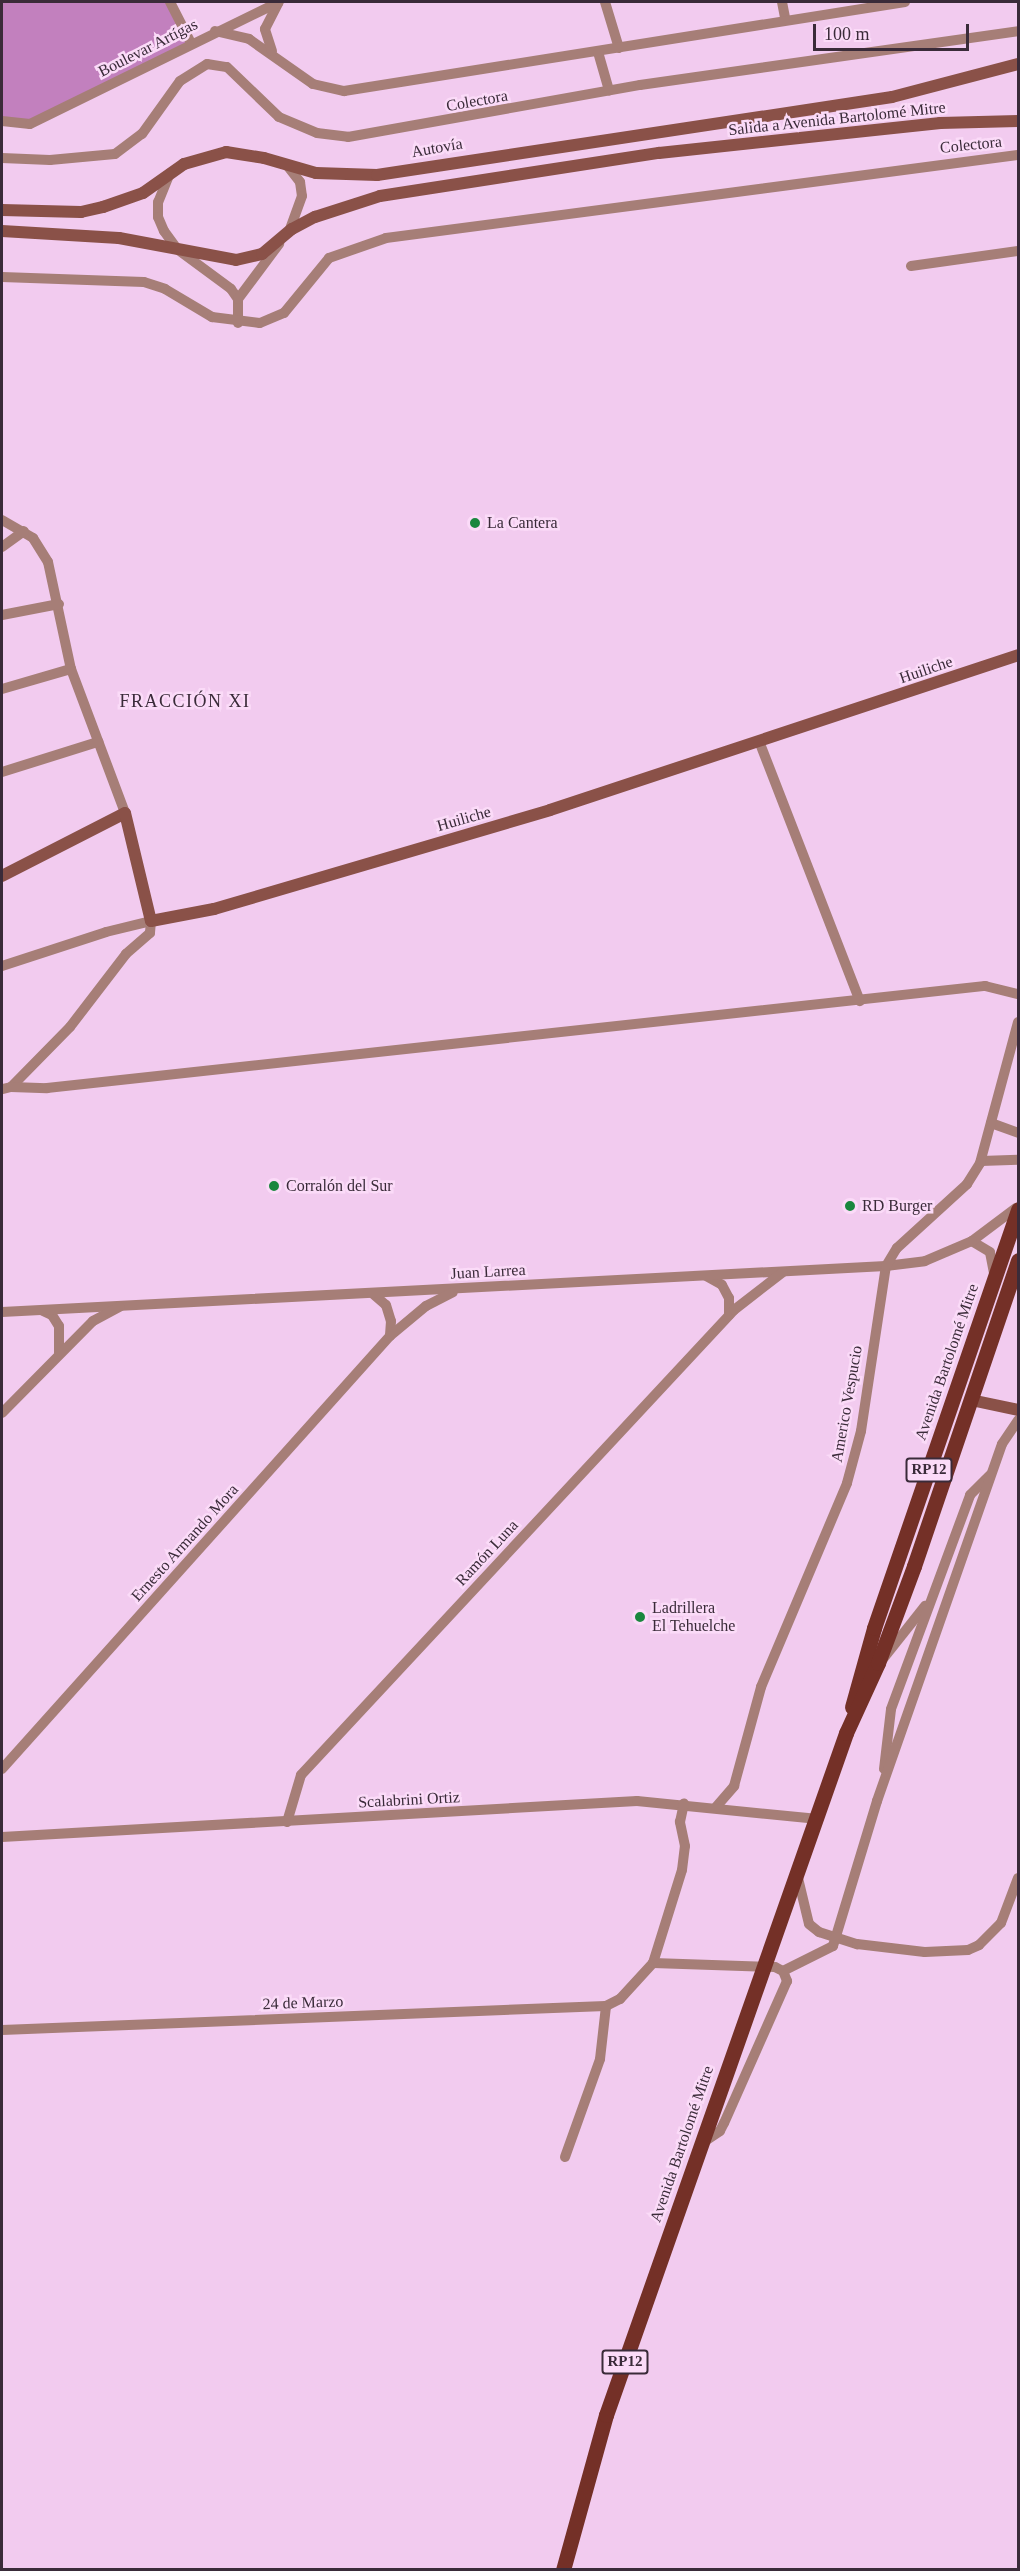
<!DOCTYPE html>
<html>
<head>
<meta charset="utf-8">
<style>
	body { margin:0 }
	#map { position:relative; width:1020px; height:2571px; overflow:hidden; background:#f2cbef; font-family:"Times New Roman",serif }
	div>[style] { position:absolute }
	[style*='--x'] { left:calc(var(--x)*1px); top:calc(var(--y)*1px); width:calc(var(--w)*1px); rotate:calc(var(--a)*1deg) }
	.forest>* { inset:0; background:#c280be }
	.street>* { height:10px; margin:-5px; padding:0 5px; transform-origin:5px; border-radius:5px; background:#a67e77 }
	.secondary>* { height:12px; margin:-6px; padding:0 6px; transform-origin:6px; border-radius:6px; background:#8a5148 }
	.primary>* { height:15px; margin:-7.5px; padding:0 7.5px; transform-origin:7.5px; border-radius:7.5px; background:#743027 }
	.dots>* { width:16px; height:16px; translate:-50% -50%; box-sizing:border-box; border:3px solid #fbdbf8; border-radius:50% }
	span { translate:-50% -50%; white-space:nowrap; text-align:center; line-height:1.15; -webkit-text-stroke:5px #fbdbf8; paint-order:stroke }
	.shield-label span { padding:2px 4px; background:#fbdbf8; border:2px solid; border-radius:4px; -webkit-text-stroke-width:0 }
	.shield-label { font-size:15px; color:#3a2b39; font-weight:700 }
	.street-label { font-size:16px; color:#3a2b39 }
	.poi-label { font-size:16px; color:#3a2b39 }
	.left { translate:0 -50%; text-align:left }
	.neighbourhood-label { font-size:18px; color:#3a2b39; letter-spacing:1.5px }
	.frame { position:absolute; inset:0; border:3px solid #3a2b39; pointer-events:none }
	.scale { position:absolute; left:813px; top:24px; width:156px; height:27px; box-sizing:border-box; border:3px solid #3a2b39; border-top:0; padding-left:8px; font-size:18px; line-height:21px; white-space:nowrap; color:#3a2b39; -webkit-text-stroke:4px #fbdbf8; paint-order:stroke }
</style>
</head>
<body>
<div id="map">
	<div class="forest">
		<div style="clip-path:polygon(2px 2px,170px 2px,191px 43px,30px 124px,2px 121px)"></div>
	</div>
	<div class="street">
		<div style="--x:170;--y:2;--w:46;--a:62.9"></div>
		<div style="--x:605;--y:2;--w:48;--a:73.1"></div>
		<div style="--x:782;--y:2;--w:16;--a:79"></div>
		<div style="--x:215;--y:31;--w:35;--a:13"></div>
		<div style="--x:249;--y:39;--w:78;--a:35.1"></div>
		<div style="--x:313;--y:84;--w:32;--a:13"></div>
		<div style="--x:344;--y:91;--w:568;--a:-9.01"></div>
		<div style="--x:272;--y:51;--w:23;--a:-108"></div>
		<div style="--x:265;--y:29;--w:29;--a:-63"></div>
		<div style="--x:598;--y:52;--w:40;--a:74"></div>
		<div style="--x:2;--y:121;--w:28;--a:6"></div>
		<div style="--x:30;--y:124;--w:277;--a:-26.1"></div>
		<div style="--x:2;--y:158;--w:48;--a:2.4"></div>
		<div style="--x:50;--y:160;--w:65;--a:-5.3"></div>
		<div style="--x:115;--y:154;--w:34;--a:-37"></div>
		<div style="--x:142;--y:134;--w:65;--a:-54.4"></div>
		<div style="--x:180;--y:81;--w:32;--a:-32"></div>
		<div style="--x:207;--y:64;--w:20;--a:9"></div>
		<div style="--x:227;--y:67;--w:72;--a:43.9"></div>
		<div style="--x:279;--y:117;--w:41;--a:22.8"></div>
		<div style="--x:317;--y:133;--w:31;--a:7"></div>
		<div style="--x:348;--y:137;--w:297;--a:-10.1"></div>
		<div style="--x:640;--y:85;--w:382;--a:-8.1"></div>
		<div style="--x:286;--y:164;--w:23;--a:52"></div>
		<div style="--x:300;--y:182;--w:14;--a:82"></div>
		<div style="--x:302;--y:196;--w:38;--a:110"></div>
		<div style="--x:170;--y:173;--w:31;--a:112"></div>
		<div style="--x:158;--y:202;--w:15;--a:90"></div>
		<div style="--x:158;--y:217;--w:15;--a:67"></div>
		<div style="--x:164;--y:231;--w:22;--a:54"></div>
		<div style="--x:177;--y:249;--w:67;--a:36.5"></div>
		<div style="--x:231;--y:289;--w:12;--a:55"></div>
		<div style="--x:238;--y:299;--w:24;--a:90"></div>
		<div style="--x:911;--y:266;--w:108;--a:-8"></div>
		<div style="--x:2;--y:277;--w:142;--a:2"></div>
		<div style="--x:144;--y:282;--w:22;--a:18"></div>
		<div style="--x:165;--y:289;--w:55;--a:30.8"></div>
		<div style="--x:212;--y:317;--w:48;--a:7.1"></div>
		<div style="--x:260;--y:323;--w:26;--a:-23"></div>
		<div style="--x:284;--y:313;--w:71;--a:-50.7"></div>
		<div style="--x:329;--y:258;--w:60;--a:-19.3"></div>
		<div style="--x:386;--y:238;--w:637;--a:-7.48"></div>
		<div style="--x:238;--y:299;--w:69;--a:-53.3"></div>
		<div style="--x:2;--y:520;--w:36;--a:30"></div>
		<div style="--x:33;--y:538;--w:28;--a:58"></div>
		<div style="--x:48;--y:562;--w:109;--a:77.9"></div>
		<div style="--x:71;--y:669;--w:154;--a:69.4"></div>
		<div style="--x:2;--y:547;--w:27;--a:-36"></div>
		<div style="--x:2;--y:615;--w:58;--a:-10.9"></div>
		<div style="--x:2;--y:689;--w:72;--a:-16.2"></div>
		<div style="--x:759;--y:741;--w:279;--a:68.8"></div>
		<div style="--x:2;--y:772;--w:101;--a:-17.4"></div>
		<div style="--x:2;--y:966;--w:109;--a:-18.1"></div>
		<div style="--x:106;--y:932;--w:46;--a:-13.7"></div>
		<div style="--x:151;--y:921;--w:12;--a:95"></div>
		<div style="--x:150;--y:933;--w:32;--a:139"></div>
		<div style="--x:126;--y:954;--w:92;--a:127.5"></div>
		<div style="--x:70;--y:1027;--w:84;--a:134.5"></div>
		<div style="--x:11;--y:1087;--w:9;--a:167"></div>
		<div style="--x:11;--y:1087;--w:36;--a:2"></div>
		<div style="--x:47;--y:1088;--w:944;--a:-6.21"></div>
		<div style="--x:985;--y:986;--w:34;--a:14"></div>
		<div style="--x:991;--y:1123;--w:29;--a:20"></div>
		<div style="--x:981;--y:1161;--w:37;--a:-2"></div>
		<div style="--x:994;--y:1273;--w:21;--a:-101"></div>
		<div style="--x:990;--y:1252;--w:21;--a:-149"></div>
		<div style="--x:972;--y:1241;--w:55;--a:-36.9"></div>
		<div style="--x:706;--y:1276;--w:18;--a:29"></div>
		<div style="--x:722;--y:1285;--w:15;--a:62"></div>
		<div style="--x:729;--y:1298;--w:17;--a:90"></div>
		<div style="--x:372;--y:1293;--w:18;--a:41"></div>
		<div style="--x:386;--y:1305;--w:17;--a:73"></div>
		<div style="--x:391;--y:1321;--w:15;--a:94"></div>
		<div style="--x:43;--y:1311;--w:10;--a:24"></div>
		<div style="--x:52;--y:1315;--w:13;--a:58"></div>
		<div style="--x:59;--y:1326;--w:27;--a:90"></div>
		<div style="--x:2;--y:1312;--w:885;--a:-2.98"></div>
		<div style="--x:886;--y:1266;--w:39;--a:-7"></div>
		<div style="--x:925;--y:1261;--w:51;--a:-23.1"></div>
		<div style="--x:2;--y:1413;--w:129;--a:-45.3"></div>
		<div style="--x:93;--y:1321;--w:30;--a:-28"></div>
		<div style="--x:883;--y:1659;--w:68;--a:-51.6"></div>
		<div style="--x:2;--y:1769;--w:581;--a:-48.14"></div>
		<div style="--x:390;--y:1336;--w:47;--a:-39.8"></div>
		<div style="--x:426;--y:1306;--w:30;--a:-27"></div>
		<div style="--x:884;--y:1769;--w:60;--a:-83.3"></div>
		<div style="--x:891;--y:1709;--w:228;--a:-69.7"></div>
		<div style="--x:970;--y:1495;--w:28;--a:-45"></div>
		<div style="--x:716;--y:1807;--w:28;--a:-49"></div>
		<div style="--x:734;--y:1786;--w:103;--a:-74.7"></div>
		<div style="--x:761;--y:1687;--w:221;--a:-67.1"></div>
		<div style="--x:847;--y:1483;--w:54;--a:-74.9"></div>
		<div style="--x:861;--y:1431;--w:167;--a:-81.4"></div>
		<div style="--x:886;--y:1266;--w:21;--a:-59"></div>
		<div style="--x:897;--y:1248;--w:95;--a:-42.4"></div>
		<div style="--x:967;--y:1184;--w:25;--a:-58"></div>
		<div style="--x:980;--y:1163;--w:146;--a:-74.9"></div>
		<div style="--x:287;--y:1822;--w:49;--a:-73.4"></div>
		<div style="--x:301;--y:1775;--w:635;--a:-47.04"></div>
		<div style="--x:734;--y:1310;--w:62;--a:-37.8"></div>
		<div style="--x:2;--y:1837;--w:636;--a:-3.24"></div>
		<div style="--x:637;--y:1801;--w:182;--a:5.7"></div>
		<div style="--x:797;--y:1874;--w:51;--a:76.5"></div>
		<div style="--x:809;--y:1924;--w:13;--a:39"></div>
		<div style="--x:819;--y:1932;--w:40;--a:18"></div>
		<div style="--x:857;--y:1944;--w:68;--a:6.7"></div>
		<div style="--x:925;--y:1952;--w:43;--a:-2.7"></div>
		<div style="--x:968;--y:1950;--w:12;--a:-24"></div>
		<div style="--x:979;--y:1945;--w:31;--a:-45"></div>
		<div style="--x:1001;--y:1923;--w:48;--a:-69.3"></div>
		<div style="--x:653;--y:1963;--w:122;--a:1.9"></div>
		<div style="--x:775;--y:1967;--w:9;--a:27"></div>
		<div style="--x:783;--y:1971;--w:11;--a:68"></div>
		<div style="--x:787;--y:1981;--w:155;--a:113.9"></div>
		<div style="--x:724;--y:2123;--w:9;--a:117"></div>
		<div style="--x:720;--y:2131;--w:23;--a:146"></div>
		<div style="--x:783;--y:1971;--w:56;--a:-26.6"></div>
		<div style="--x:833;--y:1946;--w:152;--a:-73.1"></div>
		<div style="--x:877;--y:1801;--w:378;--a:-70.7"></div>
		<div style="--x:1002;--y:1444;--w:29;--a:-56"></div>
		<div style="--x:2;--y:2030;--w:604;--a:-2.28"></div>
		<div style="--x:565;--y:2157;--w:104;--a:-70.3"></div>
		<div style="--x:600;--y:2059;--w:53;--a:-83.5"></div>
		<div style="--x:606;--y:2006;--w:16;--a:-27"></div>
		<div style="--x:620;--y:1999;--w:49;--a:-47.5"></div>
		<div style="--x:653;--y:1963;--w:97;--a:-72.7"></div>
		<div style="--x:682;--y:1870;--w:24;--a:-83"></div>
		<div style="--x:685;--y:1846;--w:25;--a:-102"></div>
		<div style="--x:680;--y:1822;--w:19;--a:-78"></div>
	</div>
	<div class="secondary">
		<div style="--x:2;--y:210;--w:79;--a:1.5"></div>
		<div style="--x:81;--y:212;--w:23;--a:-13"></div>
		<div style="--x:103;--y:207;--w:42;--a:-19.3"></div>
		<div style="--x:143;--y:193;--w:50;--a:-35.3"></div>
		<div style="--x:184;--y:164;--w:44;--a:-15.9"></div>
		<div style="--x:226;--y:152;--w:38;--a:9"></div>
		<div style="--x:264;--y:158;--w:54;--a:16.1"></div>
		<div style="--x:316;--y:173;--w:61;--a:1.9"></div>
		<div style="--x:377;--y:175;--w:521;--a:-8.61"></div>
		<div style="--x:892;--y:97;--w:130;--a:-14.7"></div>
		<div style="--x:2;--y:231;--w:117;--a:3.4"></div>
		<div style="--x:119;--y:238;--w:119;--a:10.6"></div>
		<div style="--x:236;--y:260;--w:27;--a:-13"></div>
		<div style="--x:262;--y:254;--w:39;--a:-40"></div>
		<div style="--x:292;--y:229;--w:26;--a:-28"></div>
		<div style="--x:315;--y:217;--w:68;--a:-17.9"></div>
		<div style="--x:380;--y:196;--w:282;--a:-8.8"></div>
		<div style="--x:659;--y:153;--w:283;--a:-6.1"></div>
		<div style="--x:940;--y:123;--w:78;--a:-1.5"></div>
		<div style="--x:2;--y:876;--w:138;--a:-27.1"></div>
		<div style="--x:125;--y:813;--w:111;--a:76.5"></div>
		<div style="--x:151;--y:921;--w:64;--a:-10.8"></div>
		<div style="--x:214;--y:909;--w:350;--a:-16.4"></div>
		<div style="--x:550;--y:810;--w:493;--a:-18.3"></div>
		<div style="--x:971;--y:1400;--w:48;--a:12"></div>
	</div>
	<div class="primary">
		<div style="--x:852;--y:1707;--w:82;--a:-74.4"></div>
		<div style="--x:874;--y:1628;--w:443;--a:-71"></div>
		<div style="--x:563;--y:2570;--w:161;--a:-74.5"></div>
		<div style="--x:606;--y:2415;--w:723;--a:-70.61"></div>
		<div style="--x:846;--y:1733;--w:77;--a:-65.4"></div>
		<div style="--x:878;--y:1663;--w:103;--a:-69.6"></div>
		<div style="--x:914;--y:1566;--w:323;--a:-71.2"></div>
	</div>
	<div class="dots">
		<div style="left:475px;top:523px;background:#1a873e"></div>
		<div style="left:274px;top:1186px;background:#1a873e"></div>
		<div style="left:850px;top:1206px;background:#1a873e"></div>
		<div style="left:640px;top:1617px;background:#1a873e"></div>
	</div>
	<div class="shield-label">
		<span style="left:929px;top:1470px">RP12</span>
		<span style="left:625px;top:2362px">RP12</span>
	</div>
	<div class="street-label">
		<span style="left:148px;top:48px;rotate:-27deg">Boulevar Artígas</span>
		<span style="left:477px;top:101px;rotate:-10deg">Colectora</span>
		<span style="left:837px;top:119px;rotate:-6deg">Salida a Avenida Bartolomé Mitre</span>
		<span style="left:971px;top:145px;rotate:-6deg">Colectora</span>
		<span style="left:437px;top:148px;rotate:-10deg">Autovía</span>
		<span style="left:926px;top:670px;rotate:-19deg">Huiliche</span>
		<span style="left:464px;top:819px;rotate:-16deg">Huiliche</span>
		<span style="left:488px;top:1272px;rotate:-3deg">Juan Larrea</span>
		<span style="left:947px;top:1362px;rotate:-71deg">Avenida Bartolomé Mitre</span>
		<span style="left:847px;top:1404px;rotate:-80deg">Americo Vespucio</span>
		<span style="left:185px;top:1543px;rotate:-48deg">Ernesto Armando Mora</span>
		<span style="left:487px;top:1553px;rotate:-47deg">Ramón Luna</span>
		<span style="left:409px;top:1800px;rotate:-3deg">Scalabrini Ortiz</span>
		<span style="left:303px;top:2003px;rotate:-2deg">24 de Marzo</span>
		<span style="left:682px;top:2144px;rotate:-71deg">Avenida Bartolomé Mitre</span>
	</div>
	<div class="poi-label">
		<span class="left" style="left:487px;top:523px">La Cantera</span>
		<span class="left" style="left:286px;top:1186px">Corralón del Sur</span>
		<span class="left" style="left:862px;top:1206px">RD Burger</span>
		<span class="left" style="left:652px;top:1617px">Ladrillera<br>El Tehuelche</span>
	</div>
	<div class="neighbourhood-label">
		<span style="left:185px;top:701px">FRACCIÓN XI</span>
	</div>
	<div class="frame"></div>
	<div class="scale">100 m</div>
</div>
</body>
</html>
